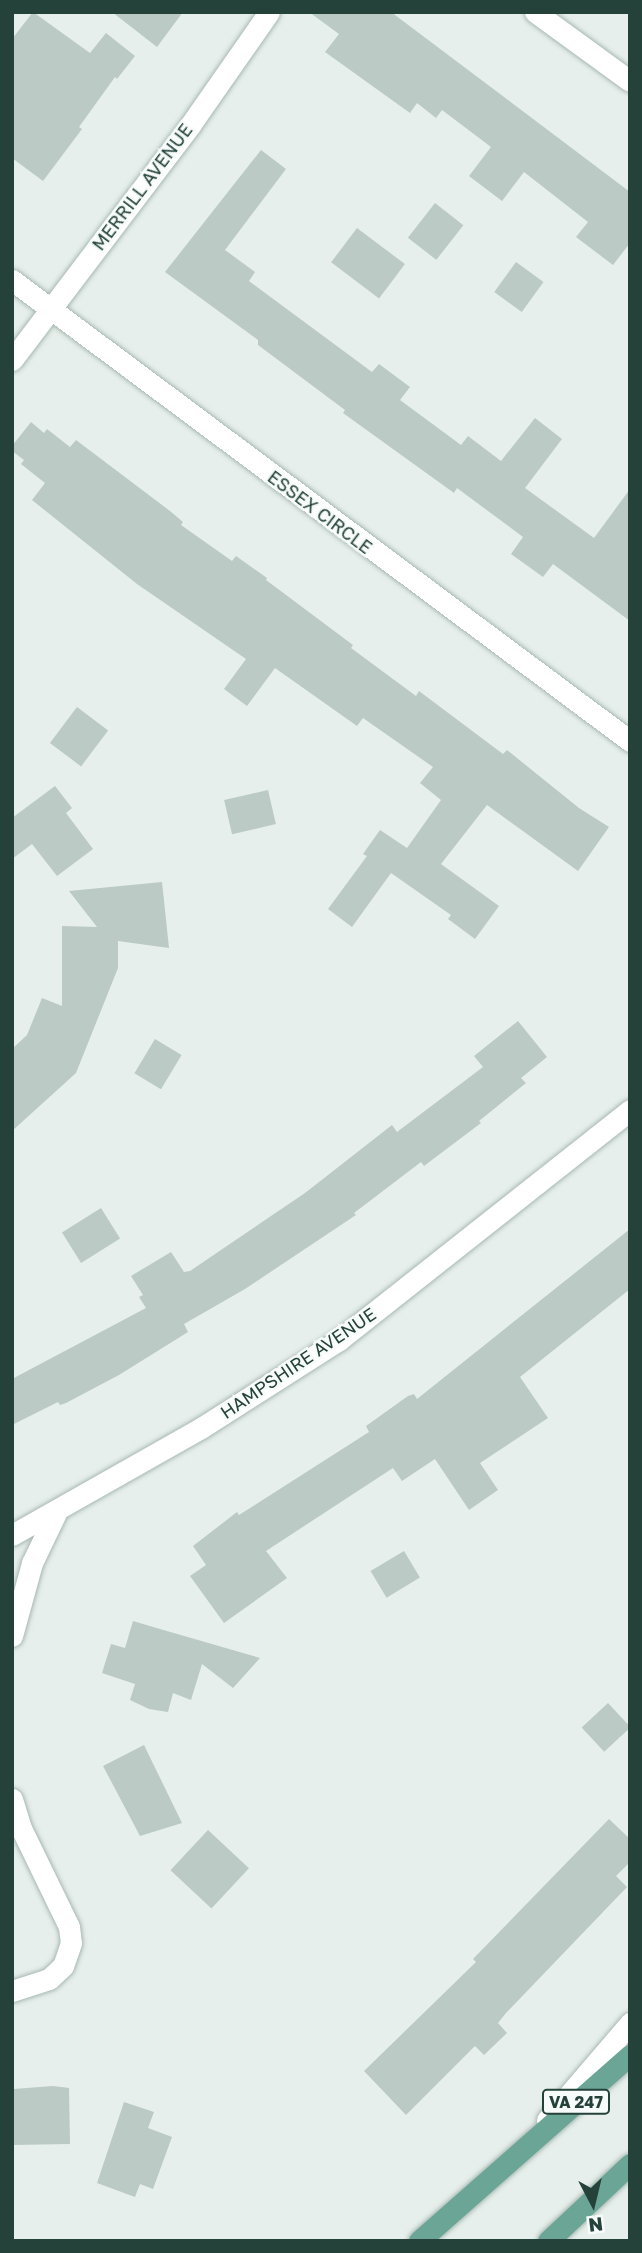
<!DOCTYPE html>
<html>
<head>
<meta charset="utf-8">
<style>
	body { margin:0 }
	#map { position:relative; width:642px; height:2253px; overflow:hidden; background:#e6efeb; font-family:"Golos Text",sans-serif }
	div>[style] { position:absolute }
	[style*='--x'] { left:calc(var(--x)*1px); top:calc(var(--y)*1px); width:calc(var(--w)*1px); rotate:calc(var(--a)*1deg) }
	.building>* { inset:0; background:#bbcac4; transform-origin:0 0 }
	.roads { filter:drop-shadow(0 0 2px #a8b8b2) drop-shadow(0 0 2px #a8b8b2) }
	.street>* { height:21px; margin:-10.5px; padding:0 10.5px; transform-origin:10.5px; border-radius:10.5px; background:#fff }
	.primary>* { height:21px; margin:-10.5px; padding:0 10.5px; transform-origin:10.5px; border-radius:10.5px; background:#6aa596 }
	span { translate:-50% -50%; white-space:nowrap; text-align:center; line-height:1.15; -webkit-text-stroke:5px #f7fbf9; paint-order:stroke }
	.shield-label span { padding:2px 5px; background:#f7fbf9; border:2px solid; border-radius:5px; -webkit-text-stroke-width:0 }
	.shield-label { font-size:16px; color:#24423a; font-weight:700 }
	.street-label { font-size:18px; color:#24423a }
	.frame { position:absolute; inset:0; border:14px solid #24423a; pointer-events:none }
	.north { position:absolute; left:558px; top:2169px; width:70px; height:70px; -webkit-text-stroke:5px #f7fbf9; paint-order:stroke; rotate:173deg; font-size:19px; font-weight:700; line-height:28px; text-align:center; color:#24423a }
	.north::after { content:''; display:block; margin:auto; width:24px; height:32px; background:#24423a; clip-path:polygon(50% 0,100% 100%,50% 72%,0 100%) }
</style>
</head>
<body>
<div id="map">
	<div class="building">
		<div style="clip-path:polygon(33px 12px,90px 53px,106px 33px,135px 56px,117px 79px,115px 77px,79px 127px,82px 129px,43px 181px,12px 158px,12px 39px)"></div>
		<div style="clip-path:polygon(112px 12px,183px 12px,157px 47px)"></div>
		<div style="clip-path:polygon(309px 12px,391px 12px,630px 192px,630px 243px,613px 265px,576px 237px,588px 222px,524px 172px,502px 201px,469px 176px,491px 147px,442px 110px,436px 118px,417px 103px,410px 113px,325px 52px,339px 34px)"></div>
		<div style="clip-path:polygon(261px 150px,286px 169px,225px 250px,255px 272px,249px 281px,372px 372px,379px 364px,410px 387px,400px 400px,461px 445px,468px 436px,501px 461px,535px 418px,562px 439px,525px 488px,594px 538px,630px 489px,630px 621px,553px 564px,543px 577px,511px 554px,523px 537px,457px 488px,454px 493px,343px 413px,345px 410px,258px 345px,258px 340px,165px 272px)"></div>
		<div style="left:435px;top:203px;width:36px;height:44px;rotate:38deg"></div>
		<div style="left:357px;top:228px;width:60px;height:43px;rotate:37deg"></div>
		<div style="left:516px;top:262px;width:34px;height:37px;rotate:36deg"></div>
		<div style="clip-path:polygon(31px 422px,44px 433px,47px 429px,70px 447px,76px 440px,170px 511px,183px 522px,181px 525px,232px 561px,236px 556px,267px 578px,266px 580px,353px 645px,351px 648px,416px 696px,419px 691px,503px 754px,507px 750px,579px 808px,609px 827px,578px 871px,487px 805px,441px 864px,499px 906px,475px 939px,448px 919px,451px 915px,391px 873px,352px 927px,328px 909px,367px 856px,363px 854px,380px 830px,407px 848px,441px 800px,420px 783px,433px 767px,363px 718px,357px 726px,275px 668px,247px 706px,224px 689px,246px 659px,137px 584px,32px 500px,45px 483px,21px 464px,24px 460px,12px 451px,12px 446px)"></div>
		<div style="left:77px;top:707px;width:39px;height:45px;rotate:37deg"></div>
		<div style="clip-path:polygon(55px 786px,72px 808px,66px 813px,93px 849px,57px 876px,32px 844px,12px 859px,12px 818px)"></div>
		<div style="left:268px;top:790px;width:35px;height:45px;rotate:77deg"></div>
		<div style="clip-path:polygon(162px 882px,169px 948px,118px 941px,118px 968px,76px 1073px,12px 1131px,12px 1049px,27px 1035px,42px 998px,62px 1006px,62px 926px,97px 927px,69px 891px)"></div>
		<div style="clip-path:polygon(518px 1021px,547px 1057px,521px 1078px,526px 1083px,479px 1121px,481px 1123px,424px 1166px,421px 1162px,354px 1213px,356px 1215px,245px 1289px,184px 1324px,188px 1332px,119px 1375px,66px 1403px,60px 1405px,58px 1402px,12px 1425px,12px 1379px,146px 1308px,139px 1297px,143px 1295px,131px 1276px,171px 1252px,184px 1272px,190px 1271px,305px 1193px,392px 1125px,397px 1132px,483px 1067px,474px 1056px)"></div>
		<div style="left:155px;top:1039px;width:31px;height:40px;rotate:31deg"></div>
		<div style="left:101px;top:1208px;width:36px;height:46px;rotate:58deg"></div>
		<div style="clip-path:polygon(630px 1229px,630px 1289px,520px 1377px,548px 1418px,480px 1463px,498px 1490px,469px 1510px,435px 1459px,402px 1481px,393px 1468px,266px 1551px,287px 1578px,224px 1623px,190px 1576px,206px 1565px,193px 1546px,237px 1512px,239px 1515px,369px 1432px,366px 1426px,408px 1396px,414px 1394px,417px 1399px)"></div>
		<div style="left:404px;top:1551px;width:31px;height:39px;rotate:59deg"></div>
		<div style="clip-path:polygon(133px 1621px,160px 1629px,260px 1658px,233px 1688px,202px 1664px,191px 1700px,173px 1693px,168px 1712px,149px 1709px,130px 1700px,135px 1684px,102px 1673px,111px 1644px,125px 1648px)"></div>
		<div style="left:608px;top:1703px;width:33px;height:36px;rotate:47deg"></div>
		<div style="clip-path:polygon(144px 1745px,182px 1823px,140px 1836px,103px 1766px)"></div>
		<div style="clip-path:polygon(609px 1819px,630px 1839px,630px 1862px,616px 1876px,627px 1887px,506px 2013px,498px 2023px,507px 2033px,484px 2055px,475px 2046px,406px 2115px,364px 2071px,476px 1962px,473px 1959px)"></div>
		<div style="left:208px;top:1830px;width:56px;height:55px;rotate:43deg"></div>
		<div style="clip-path:polygon(53px 2086px,69px 2088px,70px 2144px,12px 2145px,14px 2089px)"></div>
		<div style="clip-path:polygon(124px 2102px,154px 2112px,148px 2128px,172px 2137px,153px 2189px,140px 2184px,135px 2197px,97px 2183px)"></div>
	</div>
	<div class="roads">
		<div class="street">
			<div style="--x:535;--y:12;--w:117;--a:36"></div>
			<div style="--x:12;--y:280;--w:771;--a:36.72"></div>
			<div style="--x:12;--y:360;--w:296;--a:-52.8"></div>
			<div style="--x:191;--y:124;--w:136;--a:-55.1"></div>
			<div style="--x:12;--y:1535;--w:217;--a:-29.5"></div>
			<div style="--x:201;--y:1428;--w:164;--a:-32.5"></div>
			<div style="--x:339;--y:1340;--w:371;--a:-38.3"></div>
			<div style="--x:12;--y:1636;--w:76;--a:-74.7"></div>
			<div style="--x:32;--y:1563;--w:55;--a:-64.4"></div>
			<div style="--x:12;--y:1799;--w:30;--a:73"></div>
			<div style="--x:21;--y:1828;--w:110;--a:64.1"></div>
			<div style="--x:69;--y:1927;--w:16;--a:83"></div>
			<div style="--x:71;--y:1943;--w:24;--a:109"></div>
			<div style="--x:63;--y:1966;--w:19;--a:137"></div>
			<div style="--x:49;--y:1979;--w:39;--a:162"></div>
			<div style="--x:547;--y:2120;--w:128;--a:-49.4"></div>
		</div>
		<div class="primary">
			<div style="--x:419;--y:2241;--w:281;--a:-41.4"></div>
			<div style="--x:548;--y:2241;--w:112;--a:-43.2"></div>
		</div>
	</div>
	<div class="shield-label">
		<span style="left:576px;top:2102px">VA 247</span>
	</div>
	<div class="street-label">
		<span style="left:142px;top:187px;rotate:-53deg">MERRILL AVENUE</span>
		<span style="left:320px;top:512px;rotate:37deg">ESSEX CIRCLE</span>
		<span style="left:298px;top:1363px;rotate:-34deg">HAMPSHIRE AVENUE</span>
	</div>
	<div class="frame"></div>
	<div class="north">N</div>
</div>
</body>
</html>
